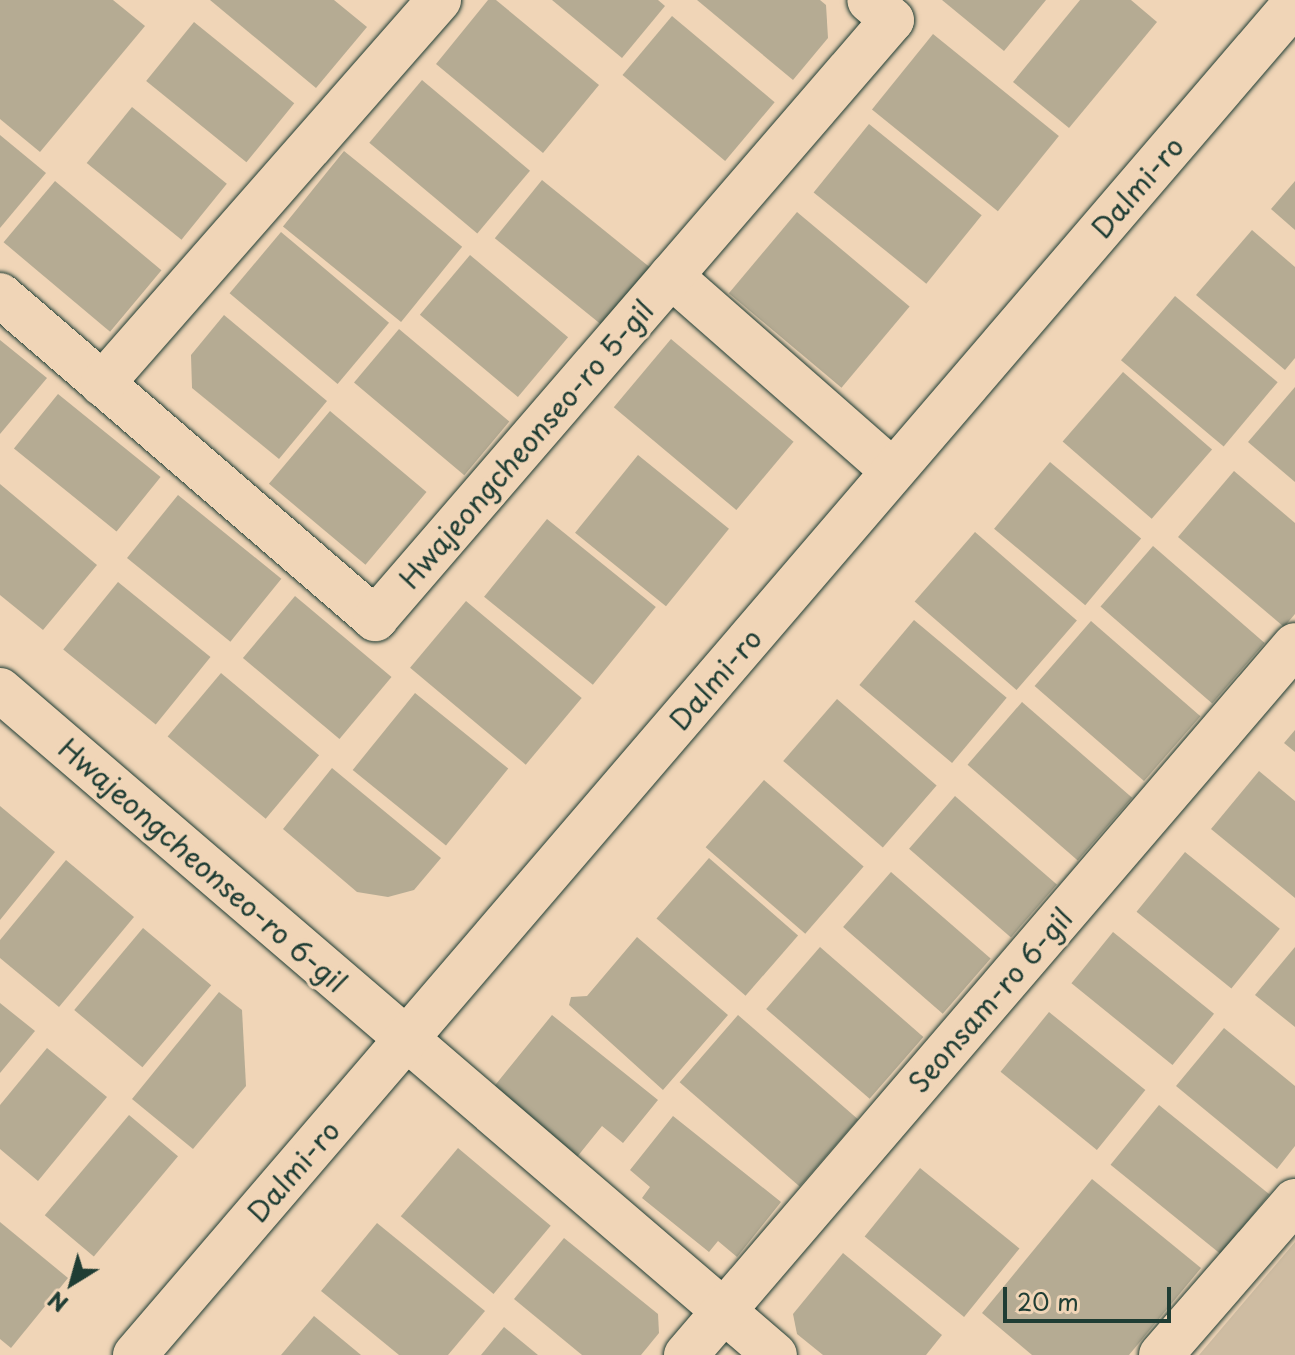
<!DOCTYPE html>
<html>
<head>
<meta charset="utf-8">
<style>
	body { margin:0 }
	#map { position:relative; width:1295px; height:1355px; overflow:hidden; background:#f0d5b7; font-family:"Playpen Sans",sans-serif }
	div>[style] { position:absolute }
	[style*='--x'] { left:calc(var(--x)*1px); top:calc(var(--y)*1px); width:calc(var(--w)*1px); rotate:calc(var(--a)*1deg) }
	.green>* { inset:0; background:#cebca2 }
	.building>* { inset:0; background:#b5ab93; transform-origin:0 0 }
	.roads { filter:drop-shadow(0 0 2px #1f3d34) drop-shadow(0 0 2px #1f3d34) }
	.minor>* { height:44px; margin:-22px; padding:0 22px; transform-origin:22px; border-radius:22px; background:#f0d5b7 }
	.tertiary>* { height:44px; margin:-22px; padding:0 22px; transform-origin:22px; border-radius:22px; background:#f0d5b7 }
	span { translate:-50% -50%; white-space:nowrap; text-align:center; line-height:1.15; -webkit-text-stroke:7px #f0d5b7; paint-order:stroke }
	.street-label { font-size:28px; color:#1f3d34 }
	.north { position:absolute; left:32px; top:1243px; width:80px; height:80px; -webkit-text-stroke:6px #f0d5b7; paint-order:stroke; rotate:217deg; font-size:22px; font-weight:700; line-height:32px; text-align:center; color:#1f3d34 }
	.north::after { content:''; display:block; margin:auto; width:28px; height:36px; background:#1f3d34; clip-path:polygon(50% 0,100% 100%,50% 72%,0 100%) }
	.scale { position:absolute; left:1003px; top:1287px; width:168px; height:36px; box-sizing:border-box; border:4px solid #1f3d34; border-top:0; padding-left:10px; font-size:24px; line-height:28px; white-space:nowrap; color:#1f3d34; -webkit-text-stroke:6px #f0d5b7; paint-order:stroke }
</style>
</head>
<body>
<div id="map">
	<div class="green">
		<div style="clip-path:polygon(1295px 1242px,1295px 1355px,1199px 1355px)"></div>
	</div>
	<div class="building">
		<div style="clip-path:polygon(0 0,113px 0,145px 26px,40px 152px,0 119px)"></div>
		<div style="clip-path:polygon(210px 0,334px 0,367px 27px,316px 88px)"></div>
		<div style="clip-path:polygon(488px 0,496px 0,599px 85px,543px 153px,436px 64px)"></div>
		<div style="clip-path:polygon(552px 0,658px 0,665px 6px,622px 58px)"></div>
		<div style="clip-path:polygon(697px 0,820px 0,826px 5px,828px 38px,793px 80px)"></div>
		<div style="clip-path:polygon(942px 0,1046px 0,1004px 51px)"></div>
		<div style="clip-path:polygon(1080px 0,1131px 0,1157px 22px,1069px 128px,1013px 82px)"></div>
		<div style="left:672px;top:16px;width:134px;height:77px;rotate:40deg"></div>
		<div style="left:194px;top:22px;width:129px;height:76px;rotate:39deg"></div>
		<div style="left:933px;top:34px;width:162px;height:97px;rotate:39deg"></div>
		<div style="left:422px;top:80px;width:141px;height:82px;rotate:40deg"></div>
		<div style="left:132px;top:107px;width:122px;height:72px;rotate:39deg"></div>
		<div style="left:869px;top:124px;width:145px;height:88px;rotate:39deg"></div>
		<div style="clip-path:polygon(0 135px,46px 173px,0 228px)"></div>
		<div style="left:344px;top:151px;width:152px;height:97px;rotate:39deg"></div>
		<div style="left:542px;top:180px;width:140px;height:75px;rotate:39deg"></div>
		<div style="left:55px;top:181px;width:139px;height:80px;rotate:40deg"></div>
		<div style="clip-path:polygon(1295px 181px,1295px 230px,1271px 209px)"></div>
		<div style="left:797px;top:212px;width:147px;height:106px;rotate:40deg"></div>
		<div style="clip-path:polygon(1252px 230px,1295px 267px,1295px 358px,1285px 370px,1196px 295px)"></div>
		<div style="left:281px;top:232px;width:141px;height:80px;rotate:40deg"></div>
		<div style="left:470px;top:255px;width:128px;height:78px;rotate:40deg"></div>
		<div style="left:1175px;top:296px;width:134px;height:84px;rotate:40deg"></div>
		<div style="clip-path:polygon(224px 315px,327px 401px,279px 459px,192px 388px,191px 355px)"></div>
		<div style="left:399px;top:329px;width:144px;height:70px;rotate:40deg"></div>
		<div style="left:671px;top:339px;width:160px;height:89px;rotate:40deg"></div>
		<div style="clip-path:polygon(0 340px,47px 378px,0 434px)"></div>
		<div style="left:1123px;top:372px;width:118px;height:92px;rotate:41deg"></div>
		<div style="clip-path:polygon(1295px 387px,1295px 482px,1248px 442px)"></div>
		<div style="left:58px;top:394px;width:132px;height:70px;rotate:39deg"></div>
		<div style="left:330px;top:411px;width:126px;height:95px;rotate:40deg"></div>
		<div style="left:638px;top:455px;width:117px;height:100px;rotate:39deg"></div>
		<div style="left:1050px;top:462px;width:119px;height:87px;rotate:40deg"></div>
		<div style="clip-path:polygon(1234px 471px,1295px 523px,1295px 614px,1284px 627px,1178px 537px)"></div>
		<div style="clip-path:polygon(0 484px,97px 565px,43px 630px,0 595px)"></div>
		<div style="left:178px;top:495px;width:133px;height:81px;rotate:39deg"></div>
		<div style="left:547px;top:519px;width:140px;height:100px;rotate:39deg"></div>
		<div style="left:975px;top:532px;width:135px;height:92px;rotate:41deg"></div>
		<div style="left:1153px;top:546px;width:148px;height:80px;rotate:41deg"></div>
		<div style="left:118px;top:582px;width:119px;height:87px;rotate:39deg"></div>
		<div style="left:295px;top:596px;width:126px;height:81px;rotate:40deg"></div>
		<div style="left:466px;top:601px;width:151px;height:87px;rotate:40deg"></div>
		<div style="left:914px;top:620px;width:121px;height:85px;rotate:40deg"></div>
		<div style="left:1091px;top:621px;width:145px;height:86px;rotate:41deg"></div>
		<div style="left:221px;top:673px;width:128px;height:83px;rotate:40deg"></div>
		<div style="left:415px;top:693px;width:120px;height:99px;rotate:39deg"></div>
		<div style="left:837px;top:699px;width:132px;height:82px;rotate:41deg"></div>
		<div style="left:1022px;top:702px;width:146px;height:83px;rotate:41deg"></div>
		<div style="clip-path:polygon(1295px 730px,1295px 752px,1284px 743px)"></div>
		<div style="clip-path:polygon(332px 768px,441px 858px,414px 890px,388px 897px,357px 892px,283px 829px)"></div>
		<div style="clip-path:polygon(1259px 771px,1295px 801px,1295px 898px,1211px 829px)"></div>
		<div style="left:764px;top:780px;width:132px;height:89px;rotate:41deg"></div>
		<div style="left:955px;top:796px;width:135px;height:70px;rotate:41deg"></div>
		<div style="clip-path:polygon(0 806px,55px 852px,0 920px)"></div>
		<div style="left:1185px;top:852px;width:122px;height:77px;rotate:39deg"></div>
		<div style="left:709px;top:858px;width:118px;height:80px;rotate:41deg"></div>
		<div style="clip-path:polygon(66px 860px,134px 917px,59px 1007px,0 958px,0 940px)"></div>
		<div style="left:891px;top:872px;width:132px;height:73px;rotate:41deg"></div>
		<div style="left:143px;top:928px;width:89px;height:107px;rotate:40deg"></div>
		<div style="left:1113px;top:932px;width:130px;height:66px;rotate:39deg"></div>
		<div style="clip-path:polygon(637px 937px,728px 1015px,663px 1090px,569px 1005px,571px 997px,587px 996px)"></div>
		<div style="left:820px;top:947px;width:137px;height:82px;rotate:41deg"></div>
		<div style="clip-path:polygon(1295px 947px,1295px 1027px,1255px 995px)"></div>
		<div style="clip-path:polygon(219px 992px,242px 1010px,246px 1086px,193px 1149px,132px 1099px)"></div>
		<div style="clip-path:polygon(0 1003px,35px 1031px,0 1073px)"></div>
		<div style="left:1049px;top:1012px;width:124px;height:77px;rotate:39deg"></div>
		<div style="clip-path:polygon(552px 1015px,658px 1100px,623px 1143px,602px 1126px,577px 1157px,492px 1089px)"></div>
		<div style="left:738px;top:1015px;width:159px;height:89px;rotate:41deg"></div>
		<div style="clip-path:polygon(1224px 1028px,1295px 1086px,1295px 1146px,1277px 1169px,1176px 1086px)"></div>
		<div style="clip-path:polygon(47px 1048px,107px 1097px,38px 1181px,0 1149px,0 1105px)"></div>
		<div style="left:1159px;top:1105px;width:142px;height:77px;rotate:39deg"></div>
		<div style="left:129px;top:1115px;width:64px;height:131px;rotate:40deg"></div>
		<div style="clip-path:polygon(673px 1116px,781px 1202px,737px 1257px,718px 1241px,709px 1252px,642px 1198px,650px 1187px,630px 1170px)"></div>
		<div style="left:458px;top:1148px;width:121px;height:89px;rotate:40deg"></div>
		<div style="left:920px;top:1168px;width:128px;height:88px;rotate:39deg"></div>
		<div style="clip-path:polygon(1092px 1179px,1201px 1268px,1129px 1355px,1032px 1355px,982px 1313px)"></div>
		<div style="clip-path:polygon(0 1222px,68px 1278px,11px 1348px,0 1339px)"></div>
		<div style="clip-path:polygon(377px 1223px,485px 1311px,448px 1355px,399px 1355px,321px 1291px)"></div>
		<div style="clip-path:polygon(564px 1238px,658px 1314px,659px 1333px,641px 1355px,582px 1355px,514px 1299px)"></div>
		<div style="clip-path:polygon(843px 1253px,942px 1335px,926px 1355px,823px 1355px,797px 1334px,793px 1314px)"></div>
		<div style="clip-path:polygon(314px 1316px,361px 1355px,281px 1355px)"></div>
		<div style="clip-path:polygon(504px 1327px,538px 1355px,481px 1355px)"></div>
	</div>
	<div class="roads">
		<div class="minor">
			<div style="--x:671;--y:276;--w:295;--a:41.3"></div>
			<div style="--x:0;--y:295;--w:496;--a:40.8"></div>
			<div style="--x:375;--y:619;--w:791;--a:-49.2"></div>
			<div style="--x:892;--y:20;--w:30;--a:-139"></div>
			<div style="--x:102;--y:384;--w:511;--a:-48.73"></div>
			<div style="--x:0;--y:690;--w:1021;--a:40.63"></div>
			<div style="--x:686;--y:1355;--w:935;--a:-49.38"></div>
			<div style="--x:1161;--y:1355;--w:204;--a:-49"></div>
		</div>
		<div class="tertiary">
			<div style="--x:135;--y:1355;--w:1781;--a:-49.37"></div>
		</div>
	</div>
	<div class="street-label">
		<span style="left:1137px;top:187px;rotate:-49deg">Dalmi-ro</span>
		<span style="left:526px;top:444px;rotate:-49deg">Hwajeongcheonseo-ro 5-gil</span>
		<span style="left:715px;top:679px;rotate:-49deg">Dalmi-ro</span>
		<span style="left:203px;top:865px;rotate:41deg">Hwajeongcheonseo-ro 6-gil</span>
		<span style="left:990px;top:1000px;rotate:-49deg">Seonsam-ro 6-gil</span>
		<span style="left:293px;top:1171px;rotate:-49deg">Dalmi-ro</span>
	</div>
	<div class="north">N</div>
	<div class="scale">20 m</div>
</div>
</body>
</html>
